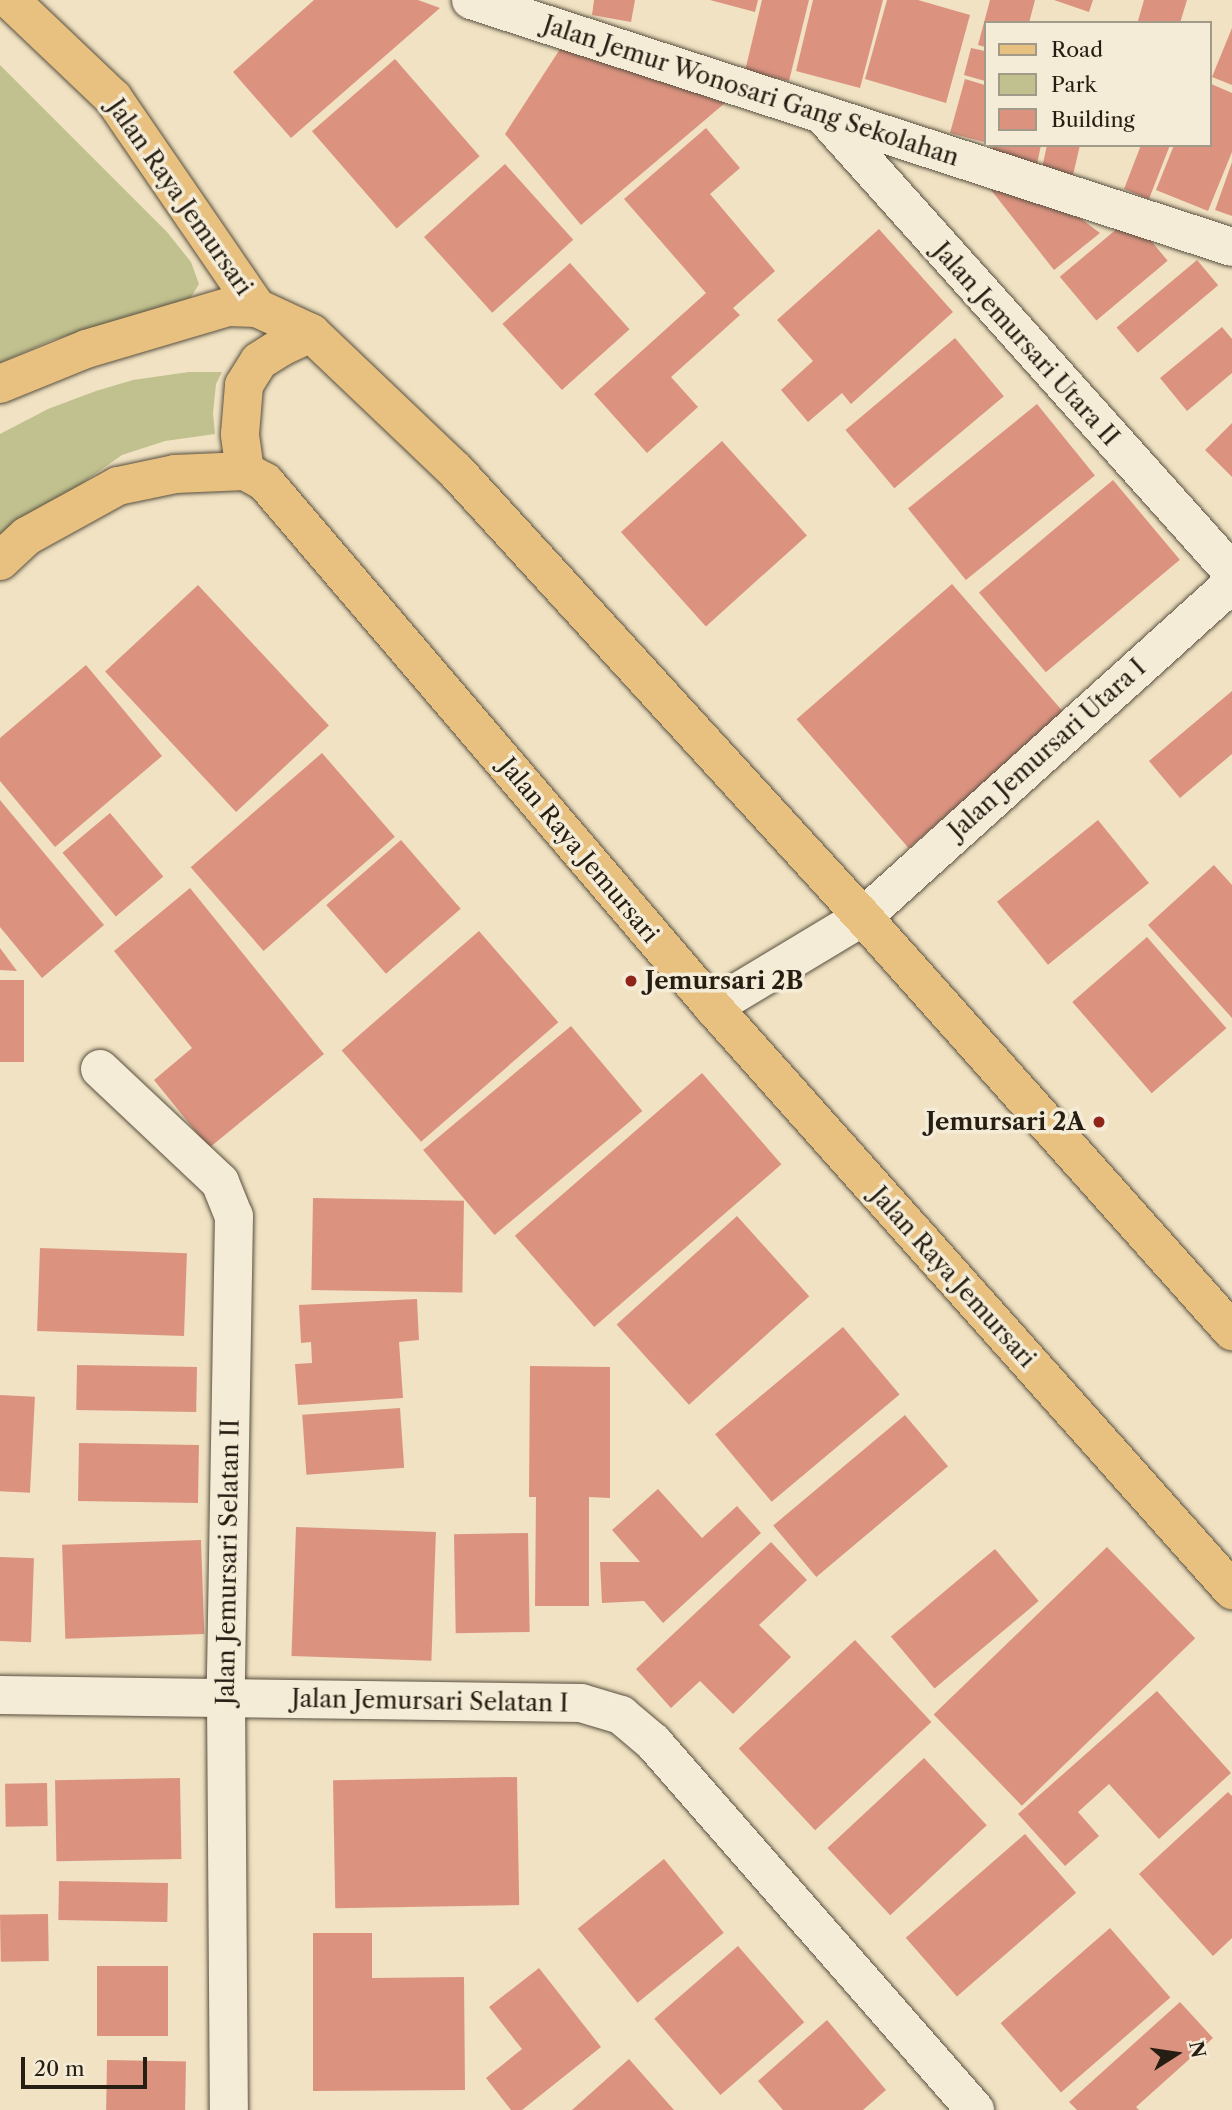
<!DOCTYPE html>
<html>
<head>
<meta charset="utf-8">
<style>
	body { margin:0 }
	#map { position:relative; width:1232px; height:2110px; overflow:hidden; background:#f0e2c2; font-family:"Libre Caslon Text",serif }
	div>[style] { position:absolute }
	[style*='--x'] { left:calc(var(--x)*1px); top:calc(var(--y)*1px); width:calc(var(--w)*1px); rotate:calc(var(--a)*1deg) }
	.green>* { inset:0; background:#c0c18f }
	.building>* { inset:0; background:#db9380; transform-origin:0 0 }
	.roads { filter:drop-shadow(0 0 2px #584f3f) drop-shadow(0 0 2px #584f3f) }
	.street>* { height:38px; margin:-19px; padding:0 19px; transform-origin:19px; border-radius:19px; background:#f5ecd7 }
	.primary>* { height:38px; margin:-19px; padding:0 19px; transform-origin:19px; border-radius:19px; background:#e8c181 }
	.dots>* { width:19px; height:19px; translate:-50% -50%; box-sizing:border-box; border:4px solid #f5ecd7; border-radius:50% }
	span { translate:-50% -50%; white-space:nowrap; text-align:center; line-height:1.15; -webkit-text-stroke:7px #f5ecd7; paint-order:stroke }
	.street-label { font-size:24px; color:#261e13 }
	.poi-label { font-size:24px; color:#261e13; font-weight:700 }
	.left { translate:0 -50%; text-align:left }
	.right { translate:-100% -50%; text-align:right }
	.legend { position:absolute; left:984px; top:21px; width:228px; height:126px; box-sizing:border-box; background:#f5ecd7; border:2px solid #a29a89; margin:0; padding:9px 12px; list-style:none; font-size:21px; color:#261e13 }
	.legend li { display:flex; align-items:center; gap:14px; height:35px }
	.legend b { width:35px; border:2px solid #a29a89 }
	.north { position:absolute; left:1141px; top:2019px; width:70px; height:70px; -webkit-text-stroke:5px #f5ecd7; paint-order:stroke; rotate:78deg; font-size:19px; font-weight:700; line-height:28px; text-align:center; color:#261e13 }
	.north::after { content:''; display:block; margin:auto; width:24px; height:32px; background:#261e13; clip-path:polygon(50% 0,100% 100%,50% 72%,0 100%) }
	.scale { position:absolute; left:21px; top:2057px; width:126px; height:32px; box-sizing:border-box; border:4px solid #261e13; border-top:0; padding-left:9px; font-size:21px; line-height:24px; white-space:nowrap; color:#261e13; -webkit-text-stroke:5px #f5ecd7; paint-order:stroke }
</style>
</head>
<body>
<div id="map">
	<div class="green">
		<div style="clip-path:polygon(0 65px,167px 232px,191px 262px,199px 284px,188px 302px,52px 340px,0 363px)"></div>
		<div style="clip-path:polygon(189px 372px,222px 372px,216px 384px,213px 413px,215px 434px,165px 441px,122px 455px,85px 481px,0 551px,0 434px,48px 409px,96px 391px,133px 380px)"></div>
	</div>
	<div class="building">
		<div style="clip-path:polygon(314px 0,418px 0,440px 8px,291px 138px,233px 72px)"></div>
		<div style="clip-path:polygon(594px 0,635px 0,631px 22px,592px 15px)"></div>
		<div style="clip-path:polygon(710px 0,758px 0,755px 12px)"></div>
		<div style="clip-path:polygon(762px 0,809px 0,789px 81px,745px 71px)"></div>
		<div style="clip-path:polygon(813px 0,883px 0,860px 88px,796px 71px)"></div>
		<div style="clip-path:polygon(887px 0,918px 0,970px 15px,946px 103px,865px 79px)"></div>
		<div style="clip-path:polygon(990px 0,1035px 0,1029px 23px,985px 23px,985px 47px,978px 45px)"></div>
		<div style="clip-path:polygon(1054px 0,1093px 0,1089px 12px)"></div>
		<div style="clip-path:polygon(1144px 0,1187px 0,1180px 23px,1138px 21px)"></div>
		<div style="clip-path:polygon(1232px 28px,1232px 85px,1212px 77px)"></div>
		<div style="clip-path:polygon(562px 46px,725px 103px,581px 225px,505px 134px)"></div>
		<div style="clip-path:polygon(971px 48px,985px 51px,985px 81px,964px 75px)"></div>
		<div style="left:395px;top:59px;width:129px;height:110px;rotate:49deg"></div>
		<div style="clip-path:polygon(965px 79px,985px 85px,984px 142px,950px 133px)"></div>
		<div style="clip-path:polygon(1209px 83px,1232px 93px,1232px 152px,1208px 211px,1156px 190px,1174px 145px,1209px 145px)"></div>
		<div style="clip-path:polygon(706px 128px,740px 168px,710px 194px,775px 271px,733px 308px,740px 315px,671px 377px,698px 407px,647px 453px,594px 394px,706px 293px,624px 199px)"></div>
		<div style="clip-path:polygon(993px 145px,1041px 145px,1037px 164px,992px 153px)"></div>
		<div style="clip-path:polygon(1047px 145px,1080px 145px,1073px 175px,1042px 168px)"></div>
		<div style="clip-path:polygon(1141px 145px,1170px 145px,1149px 199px,1124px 189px)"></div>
		<div style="clip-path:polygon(1232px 162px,1232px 216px,1215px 210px)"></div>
		<div style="left:505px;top:164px;width:102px;height:109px;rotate:48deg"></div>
		<div style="clip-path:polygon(984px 181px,1039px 187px,1100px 233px,1054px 270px)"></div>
		<div style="left:1131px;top:217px;width:57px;height:93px;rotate:50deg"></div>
		<div style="clip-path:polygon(879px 229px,953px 312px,851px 404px,842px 393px,808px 422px,781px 390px,813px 361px,777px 320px)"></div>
		<div style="left:1197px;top:260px;width:33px;height:105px;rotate:50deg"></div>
		<div style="left:570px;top:263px;width:89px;height:91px;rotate:48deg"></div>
		<div style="clip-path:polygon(1222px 327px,1232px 339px,1232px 373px,1187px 411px,1160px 378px)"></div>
		<div style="left:955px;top:338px;width:76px;height:143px;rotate:50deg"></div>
		<div style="left:1037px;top:404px;width:92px;height:166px;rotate:51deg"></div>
		<div style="clip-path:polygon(1232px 423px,1232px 477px,1205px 450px)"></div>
		<div style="left:722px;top:441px;width:127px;height:136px;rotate:48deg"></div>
		<div style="left:1113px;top:480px;width:104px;height:175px;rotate:50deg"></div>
		<div style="left:952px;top:584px;width:171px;height:206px;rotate:49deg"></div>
		<div style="left:198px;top:585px;width:192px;height:127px;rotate:47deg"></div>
		<div style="clip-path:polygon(86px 665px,162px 756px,55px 847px,0 781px,0 738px)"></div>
		<div style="clip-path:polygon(1232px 691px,1232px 754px,1180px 798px,1149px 761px)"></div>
		<div style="left:322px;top:753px;width:111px;height:174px;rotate:49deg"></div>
		<div style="clip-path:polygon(0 800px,104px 925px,42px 978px,0 927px)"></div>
		<div style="left:110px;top:813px;width:83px;height:62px;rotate:50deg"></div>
		<div style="left:1098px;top:820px;width:81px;height:130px;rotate:51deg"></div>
		<div style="left:401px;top:840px;width:91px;height:99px;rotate:49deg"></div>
		<div style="clip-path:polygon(1214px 865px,1232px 885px,1232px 1018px,1148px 925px)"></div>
		<div style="clip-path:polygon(190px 888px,324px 1054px,209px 1148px,154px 1080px,192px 1048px,114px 951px)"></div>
		<div style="left:479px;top:931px;width:121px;height:182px;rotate:49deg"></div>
		<div style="left:1147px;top:937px;width:121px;height:99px;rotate:49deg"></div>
		<div style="clip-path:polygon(0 948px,17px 971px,0 970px)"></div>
		<div style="left:0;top:980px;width:24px;height:82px"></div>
		<div style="left:571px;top:1026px;width:111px;height:193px;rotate:50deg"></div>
		<div style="left:702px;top:1073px;width:121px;height:248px;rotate:49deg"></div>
		<div style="left:313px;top:1198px;width:151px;height:92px;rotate:1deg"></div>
		<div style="left:737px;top:1216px;width:108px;height:162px;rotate:48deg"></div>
		<div style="left:40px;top:1248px;width:147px;height:83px;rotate:2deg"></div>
		<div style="clip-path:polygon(417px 1299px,419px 1340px,399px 1342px,403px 1398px,298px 1405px,295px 1364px,312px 1363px,311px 1342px,301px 1343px,299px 1305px)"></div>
		<div style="left:843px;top:1327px;width:88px;height:167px;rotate:50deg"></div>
		<div style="left:77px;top:1365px;width:120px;height:45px;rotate:1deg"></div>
		<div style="clip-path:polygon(530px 1366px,610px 1367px,610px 1498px,589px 1497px,589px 1606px,535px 1606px,536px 1497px,529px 1497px)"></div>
		<div style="left:0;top:1395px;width:35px;height:96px;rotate:3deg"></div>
		<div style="left:400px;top:1408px;width:60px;height:98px;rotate:86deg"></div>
		<div style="left:905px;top:1415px;width:67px;height:172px;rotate:50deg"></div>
		<div style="left:79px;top:1443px;width:120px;height:58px;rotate:1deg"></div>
		<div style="clip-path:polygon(658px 1489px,702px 1538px,737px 1506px,761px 1533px,663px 1623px,644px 1601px,602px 1603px,600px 1562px,640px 1562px,612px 1530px)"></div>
		<div style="left:296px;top:1527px;width:140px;height:129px;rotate:2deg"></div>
		<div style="left:528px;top:1533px;width:99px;height:74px;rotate:89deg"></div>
		<div style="left:201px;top:1540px;width:94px;height:139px;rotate:88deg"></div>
		<div style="clip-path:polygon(771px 1542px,807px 1580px,759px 1625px,791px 1657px,733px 1714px,700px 1681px,671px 1708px,636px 1669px)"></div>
		<div style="left:1107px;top:1547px;width:127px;height:241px;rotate:46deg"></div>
		<div style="left:995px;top:1549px;width:68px;height:136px;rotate:50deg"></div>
		<div style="left:0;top:1557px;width:34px;height:84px;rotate:2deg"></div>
		<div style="left:855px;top:1640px;width:112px;height:159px;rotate:47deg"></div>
		<div style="clip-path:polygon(1157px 1691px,1231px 1773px,1159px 1839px,1109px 1784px,1078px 1812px,1099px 1836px,1065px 1866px,1018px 1814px)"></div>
		<div style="left:924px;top:1758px;width:92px;height:132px;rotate:47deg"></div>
		<div style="left:517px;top:1777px;width:128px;height:184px;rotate:89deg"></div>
		<div style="left:180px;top:1778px;width:81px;height:125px;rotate:89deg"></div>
		<div style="left:47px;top:1783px;width:43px;height:42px;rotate:89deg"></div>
		<div style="clip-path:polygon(1228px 1792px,1232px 1796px,1232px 1938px,1213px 1956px,1139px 1874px)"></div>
		<div style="left:1025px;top:1834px;width:78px;height:158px;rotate:49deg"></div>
		<div style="left:664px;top:1859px;width:95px;height:111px;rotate:51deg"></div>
		<div style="left:59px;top:1881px;width:109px;height:39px;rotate:1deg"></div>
		<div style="left:48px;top:1914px;width:47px;height:48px;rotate:89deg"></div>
		<div style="left:1110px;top:1928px;width:92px;height:145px;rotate:49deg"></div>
		<div style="clip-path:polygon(313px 1933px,372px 1933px,372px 1978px,464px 1977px,465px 2090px,313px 2091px)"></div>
		<div style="left:738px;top:1946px;width:101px;height:111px;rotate:49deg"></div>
		<div style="left:97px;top:1966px;width:71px;height:70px"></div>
		<div style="clip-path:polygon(539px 1968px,601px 2047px,522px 2110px,511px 2110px,486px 2078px,522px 2049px,489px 2007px)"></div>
		<div style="clip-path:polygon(1180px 2002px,1213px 2038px,1136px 2107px,1139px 2110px,1077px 2110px,1069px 2102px)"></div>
		<div style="clip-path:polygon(827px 2020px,886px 2090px,863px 2110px,783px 2110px,758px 2081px)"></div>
		<div style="clip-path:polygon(629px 2059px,674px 2110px,572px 2110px)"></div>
		<div style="left:107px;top:2060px;width:79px;height:50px;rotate:1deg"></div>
	</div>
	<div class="roads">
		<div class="street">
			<div style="--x:471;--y:0;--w:800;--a:17.98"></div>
			<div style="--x:822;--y:114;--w:615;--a:48.17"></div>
			<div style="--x:713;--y:1007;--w:175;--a:-31"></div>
			<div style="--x:863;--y:917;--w:498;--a:-42.1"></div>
			<div style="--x:100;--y:1069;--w:165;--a:43.3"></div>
			<div style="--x:220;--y:1182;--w:37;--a:68"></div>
			<div style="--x:234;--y:1216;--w:482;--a:91"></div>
			<div style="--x:226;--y:1698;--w:412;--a:89.6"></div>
			<div style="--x:0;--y:1695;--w:581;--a:0.79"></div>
			<div style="--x:581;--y:1703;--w:42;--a:16.7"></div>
			<div style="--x:621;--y:1715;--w:42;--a:40.2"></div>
			<div style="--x:653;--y:1742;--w:489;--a:48.8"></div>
		</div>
		<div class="primary">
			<div style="--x:10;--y:0;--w:142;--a:43.6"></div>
			<div style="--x:113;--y:98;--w:255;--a:55.6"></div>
			<div style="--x:0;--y:384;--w:93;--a:-22.1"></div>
			<div style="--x:86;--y:349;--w:148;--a:-16.5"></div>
			<div style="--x:228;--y:307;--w:29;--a:2"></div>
			<div style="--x:257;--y:308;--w:60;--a:24.8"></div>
			<div style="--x:311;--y:333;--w:200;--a:43.6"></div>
			<div style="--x:456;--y:471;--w:604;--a:47.62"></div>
			<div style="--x:863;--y:917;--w:555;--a:48.29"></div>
			<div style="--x:245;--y:471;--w:37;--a:-98"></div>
			<div style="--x:240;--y:434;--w:49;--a:-85.3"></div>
			<div style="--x:244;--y:385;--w:28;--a:-58"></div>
			<div style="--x:259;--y:361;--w:26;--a:-32"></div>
			<div style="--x:281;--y:347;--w:33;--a:-25"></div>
			<div style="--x:0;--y:561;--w:37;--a:-43"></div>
			<div style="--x:27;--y:536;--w:104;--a:-28.8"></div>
			<div style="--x:118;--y:486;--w:58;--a:-11.9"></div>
			<div style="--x:175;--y:474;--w:70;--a:-2.5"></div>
			<div style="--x:245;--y:471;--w:23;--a:29"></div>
			<div style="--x:265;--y:482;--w:690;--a:49.52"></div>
			<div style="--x:713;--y:1007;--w:781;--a:48.32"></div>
		</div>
	</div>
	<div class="dots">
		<div style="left:631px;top:981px;background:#8f2418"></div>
		<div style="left:1099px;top:1122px;background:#8f2418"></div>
	</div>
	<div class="street-label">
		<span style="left:751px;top:91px;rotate:18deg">Jalan Jemur Wonosari Gang Sekolahan</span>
		<span style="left:180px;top:197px;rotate:55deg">Jalan Raya Jemursari</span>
		<span style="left:1026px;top:344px;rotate:48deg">Jalan Jemursari Utara II</span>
		<span style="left:1047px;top:749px;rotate:-42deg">Jalan Jemursari Utara I</span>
		<span style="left:579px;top:850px;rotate:50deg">Jalan Raya Jemursari</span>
		<span style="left:953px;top:1277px;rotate:48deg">Jalan Raya Jemursari</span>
		<span style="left:228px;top:1562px;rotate:-89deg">Jalan Jemursari Selatan II</span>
		<span style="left:430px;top:1701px;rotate:1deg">Jalan Jemursari Selatan I</span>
	</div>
	<div class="poi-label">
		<span class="left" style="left:645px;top:981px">Jemursari 2B</span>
		<span class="right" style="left:1085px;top:1122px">Jemursari 2A</span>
	</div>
	<ul class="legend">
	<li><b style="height:9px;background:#e8c181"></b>Road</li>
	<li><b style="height:19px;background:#c0c18f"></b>Park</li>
	<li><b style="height:19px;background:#db9380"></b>Building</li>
	</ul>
	<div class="north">N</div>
	<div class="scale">20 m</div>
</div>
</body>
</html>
